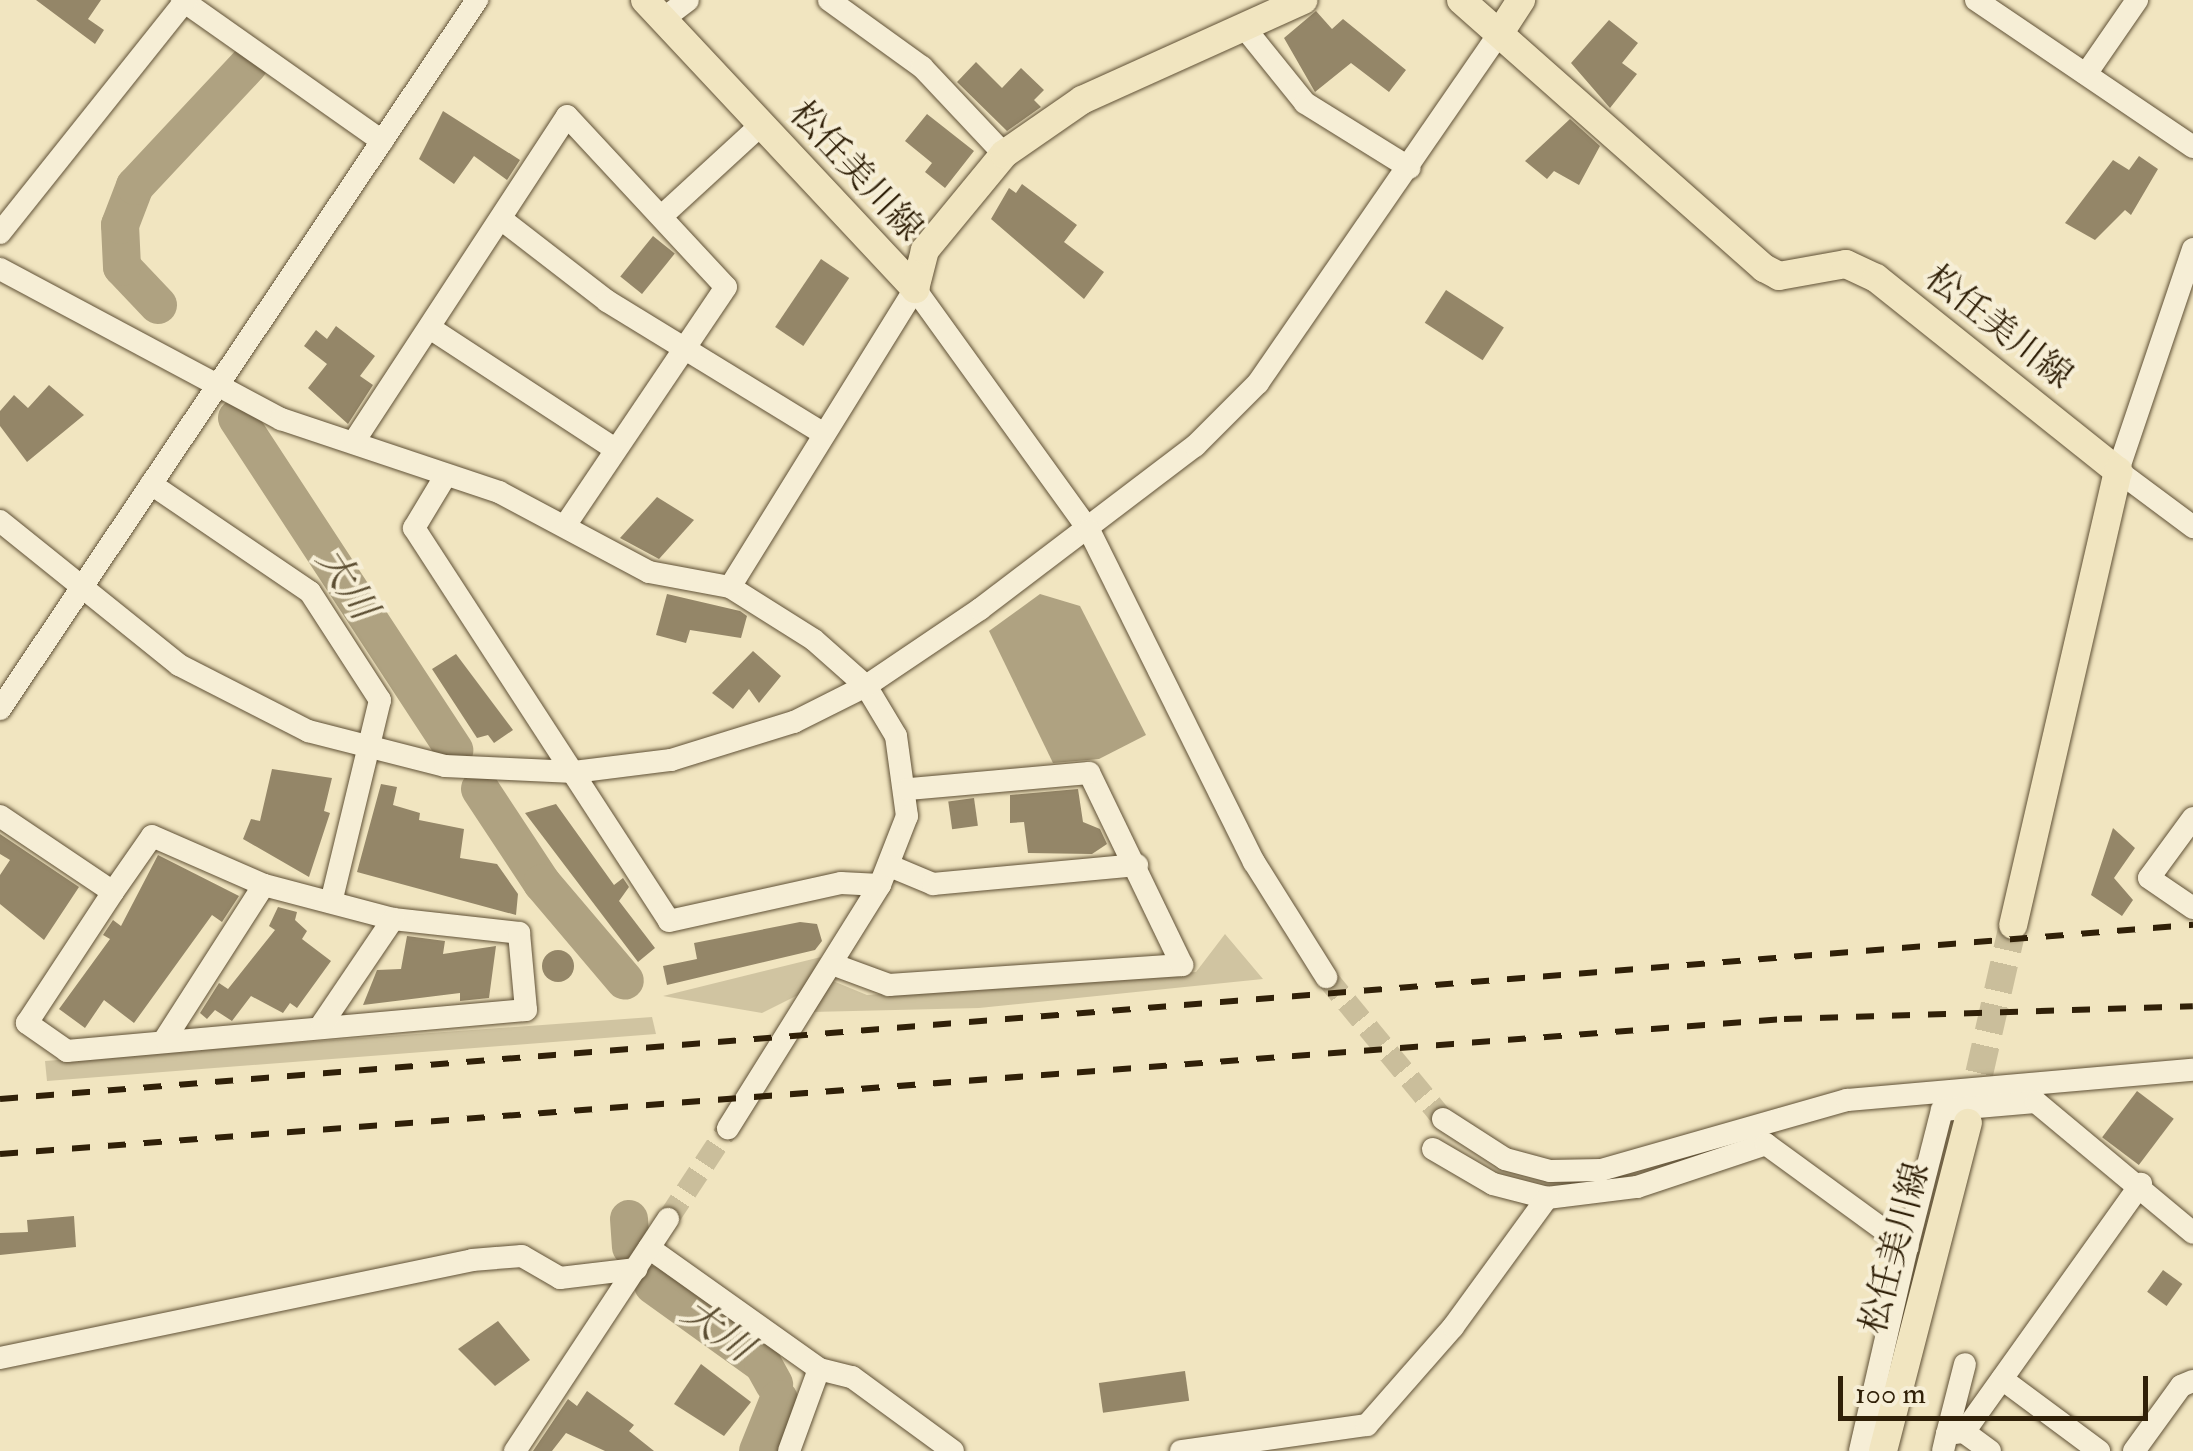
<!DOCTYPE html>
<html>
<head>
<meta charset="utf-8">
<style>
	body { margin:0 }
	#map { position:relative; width:2193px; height:1451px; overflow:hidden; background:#f1e5c0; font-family:"IM FELL Double Pica","Noto Serif JP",serif }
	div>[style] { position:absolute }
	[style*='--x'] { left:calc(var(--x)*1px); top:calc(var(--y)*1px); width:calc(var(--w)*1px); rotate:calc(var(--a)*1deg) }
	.green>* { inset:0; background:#d0c4a1 }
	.water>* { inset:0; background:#afa281 }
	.river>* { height:38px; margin:-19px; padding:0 19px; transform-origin:19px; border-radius:19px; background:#afa281 }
	.building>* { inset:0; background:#948668; transform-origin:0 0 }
	.round { border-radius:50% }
	.minor-tunnel>* { height:22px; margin-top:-11px; transform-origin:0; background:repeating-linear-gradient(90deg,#cabe9b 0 22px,transparent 0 33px) }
	.major-tunnel>* { height:28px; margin-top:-14px; transform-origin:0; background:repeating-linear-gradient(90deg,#cabe9b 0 28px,transparent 0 42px) }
	.roads { filter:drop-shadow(0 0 2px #605136) drop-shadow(0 0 2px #605136) }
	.minor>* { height:22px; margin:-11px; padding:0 11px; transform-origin:11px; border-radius:11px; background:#f6eed6 }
	.major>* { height:28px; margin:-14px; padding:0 14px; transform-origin:14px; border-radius:14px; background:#f1e5c0 }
	.rail>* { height:6px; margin-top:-3px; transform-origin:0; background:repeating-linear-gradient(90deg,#302008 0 18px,transparent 0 36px) }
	span { translate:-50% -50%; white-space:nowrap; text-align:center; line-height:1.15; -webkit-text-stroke:8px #f6eed6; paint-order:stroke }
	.street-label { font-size:35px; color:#302008 }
	.water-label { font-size:38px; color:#5c4e32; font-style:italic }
	.scale { position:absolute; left:1838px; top:1376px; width:310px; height:45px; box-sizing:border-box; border:5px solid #302008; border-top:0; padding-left:12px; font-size:30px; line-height:35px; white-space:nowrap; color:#302008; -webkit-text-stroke:8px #f6eed6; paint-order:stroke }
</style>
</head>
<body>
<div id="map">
	<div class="green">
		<div style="clip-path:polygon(1225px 934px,1263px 979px,979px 1008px,811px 1012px,833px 981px,867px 995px,1196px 972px)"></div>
		<div style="clip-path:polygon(821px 957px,800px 994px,762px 1013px,663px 996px)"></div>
		<div style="clip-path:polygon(652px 1017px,656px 1034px,47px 1081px,45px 1061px)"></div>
	</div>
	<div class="water">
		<div style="clip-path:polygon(1040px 594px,1080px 606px,1146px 735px,1099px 759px,1053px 763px,989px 631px)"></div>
	</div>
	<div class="river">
		<div style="--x:158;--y:305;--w:52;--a:-133.5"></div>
		<div style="--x:122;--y:267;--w:42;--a:-92.7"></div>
		<div style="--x:120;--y:225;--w:42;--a:-69"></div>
		<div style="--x:135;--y:186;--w:167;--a:-46.9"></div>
		<div style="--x:237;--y:418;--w:397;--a:56.8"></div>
		<div style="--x:480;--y:789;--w:113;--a:56.6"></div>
		<div style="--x:542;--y:883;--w:128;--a:49.7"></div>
		<div style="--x:629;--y:1219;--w:28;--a:86"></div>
		<div style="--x:653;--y:1285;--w:135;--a:35.7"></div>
		<div style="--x:763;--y:1364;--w:23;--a:61"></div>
		<div style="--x:758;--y:1451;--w:56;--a:-68"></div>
	</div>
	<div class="building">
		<div style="clip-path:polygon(36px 0,101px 0,88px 19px,104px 30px,95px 44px)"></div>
		<div style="clip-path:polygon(1316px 11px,1332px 29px,1343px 19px,1406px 70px,1389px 92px,1351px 63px,1315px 92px,1284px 38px)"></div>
		<div style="clip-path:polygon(1609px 20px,1638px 43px,1622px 63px,1637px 74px,1610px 108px,1571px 63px)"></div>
		<div style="clip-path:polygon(976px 62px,1002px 88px,1021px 68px,1044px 90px,1034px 100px,1041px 107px,1007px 131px,957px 82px)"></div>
		<div style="clip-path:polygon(443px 111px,520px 160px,507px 180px,474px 156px,454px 184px,419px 159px)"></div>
		<div style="clip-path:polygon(927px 114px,974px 151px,945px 188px,925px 172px,932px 163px,905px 141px)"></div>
		<div style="clip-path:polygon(1570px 119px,1600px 146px,1579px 185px,1554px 171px,1547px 179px,1525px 161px)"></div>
		<div style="clip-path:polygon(2139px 156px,2158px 169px,2131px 215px,2125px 210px,2095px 240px,2065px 223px,2113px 160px,2129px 170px)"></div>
		<div style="clip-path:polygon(1022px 184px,1077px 225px,1064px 242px,1104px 272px,1084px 299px,991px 219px,1009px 188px,1016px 193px)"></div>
		<div style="left:653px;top:236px;width:28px;height:52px;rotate:39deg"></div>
		<div style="left:821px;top:259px;width:34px;height:82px;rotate:34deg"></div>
		<div style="left:1446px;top:290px;width:69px;height:39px;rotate:33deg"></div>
		<div style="clip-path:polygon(336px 326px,375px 356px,360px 376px,373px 385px,348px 424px,308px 388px,327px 364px,304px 346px,316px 330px,327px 339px)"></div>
		<div style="clip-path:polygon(49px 385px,84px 415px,27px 462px,0 426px,0 411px,14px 395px,28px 408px)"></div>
		<div style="clip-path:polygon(657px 497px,694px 520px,659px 559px,620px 538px)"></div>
		<div style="clip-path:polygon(667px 594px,740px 611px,747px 616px,741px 638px,690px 630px,686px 643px,656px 635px)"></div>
		<div style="clip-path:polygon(753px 651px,781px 676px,759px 703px,749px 689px,733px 709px,712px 693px)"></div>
		<div style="clip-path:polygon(456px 654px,513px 730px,494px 743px,488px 735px,477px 738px,432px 669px)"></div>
		<div style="clip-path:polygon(272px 769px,332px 778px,324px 811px,330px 813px,309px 877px,243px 839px,251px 819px,260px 821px)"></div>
		<div style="clip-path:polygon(381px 784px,397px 787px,393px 805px,420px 813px,419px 820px,464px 829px,460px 858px,497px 864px,518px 894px,516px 915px,357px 872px)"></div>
		<div style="clip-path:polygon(1078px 789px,1083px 822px,1100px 829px,1107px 844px,1092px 854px,1028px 853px,1024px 822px,1010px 823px,1010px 795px)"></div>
		<div style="left:974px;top:798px;width:28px;height:26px;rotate:82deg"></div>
		<div style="clip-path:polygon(556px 804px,614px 885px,623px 878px,629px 887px,619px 901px,655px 948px,638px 962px,525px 813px)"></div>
		<div style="clip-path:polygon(2113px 828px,2135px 848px,2114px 878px,2133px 900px,2122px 916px,2091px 895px)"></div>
		<div style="clip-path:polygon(0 834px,79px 887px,44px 940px,0 904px,0 875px,10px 860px,0 854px)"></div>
		<div style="clip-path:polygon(158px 855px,239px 896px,222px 922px,212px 915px,134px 1023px,104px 1000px,85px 1028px,59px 1009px,110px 939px,103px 935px,113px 920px,121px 926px)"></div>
		<div style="clip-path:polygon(278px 907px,297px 912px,295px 920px,307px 931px,302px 939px,331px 961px,297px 1008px,290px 1003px,283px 1013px,251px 996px,232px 1021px,215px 1010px,207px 1019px,200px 1013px,219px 983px,228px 989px,275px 930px,269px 926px)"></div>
		<div style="clip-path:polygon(800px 922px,817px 924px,822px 941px,815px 950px,667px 985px,663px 966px,697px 959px,694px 943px)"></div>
		<div style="clip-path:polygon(407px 936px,445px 941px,443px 954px,496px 946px,489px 998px,460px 1001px,460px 993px,363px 1005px,377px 970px,401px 969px)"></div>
		<div class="round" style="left:542px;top:950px;width:32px;height:32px"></div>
		<div style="left:2137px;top:1091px;width:46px;height:58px;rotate:37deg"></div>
		<div style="clip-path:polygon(74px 1216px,76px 1247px,0 1255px,0 1233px,28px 1232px,27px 1220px)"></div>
		<div style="left:2163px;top:1270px;width:24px;height:27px;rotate:36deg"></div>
		<div style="clip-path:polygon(498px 1321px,530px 1360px,495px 1386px,458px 1349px)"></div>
		<div style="clip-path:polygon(701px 1364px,751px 1402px,724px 1436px,674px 1404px)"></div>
		<div style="left:1185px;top:1371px;width:30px;height:87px;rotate:82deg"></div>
		<div style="clip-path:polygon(587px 1391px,634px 1425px,629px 1431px,654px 1451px,605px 1451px,566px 1433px,552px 1451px,533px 1451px,568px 1399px,577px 1406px)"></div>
	</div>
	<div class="minor-tunnel">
		<div style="--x:1326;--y:977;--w:184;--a:50.5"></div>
		<div style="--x:668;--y:1219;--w:109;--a:-56.6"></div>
	</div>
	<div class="major-tunnel">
		<div style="--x:1970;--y:1114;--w:194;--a:-77.2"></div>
	</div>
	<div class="roads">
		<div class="minor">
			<div style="--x:182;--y:0;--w:245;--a:35.2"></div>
			<div style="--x:829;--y:0;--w:115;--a:35.8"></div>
			<div style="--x:922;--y:67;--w:120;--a:46.7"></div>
			<div style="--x:1976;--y:0;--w:262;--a:34.1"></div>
			<div style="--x:663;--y:19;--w:31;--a:-37"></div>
			<div style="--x:1247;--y:31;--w:92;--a:51.1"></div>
			<div style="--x:1305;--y:103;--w:123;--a:31.8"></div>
			<div style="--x:2086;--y:74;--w:90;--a:-55.4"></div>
			<div style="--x:663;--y:215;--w:133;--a:-42.6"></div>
			<div style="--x:501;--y:219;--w:134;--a:37.7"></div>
			<div style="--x:607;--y:301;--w:252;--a:31.5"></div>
			<div style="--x:0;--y:233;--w:298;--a:-51.4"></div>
			<div style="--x:2193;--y:249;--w:234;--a:108.7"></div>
			<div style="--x:2118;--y:471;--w:94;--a:36.7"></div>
			<div style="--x:0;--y:269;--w:319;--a:28.1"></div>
			<div style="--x:281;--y:419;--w:230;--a:18.5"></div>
			<div style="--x:499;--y:492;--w:170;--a:28.1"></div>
			<div style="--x:649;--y:572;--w:82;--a:10.5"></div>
			<div style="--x:730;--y:587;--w:99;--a:32.2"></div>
			<div style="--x:814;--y:640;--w:69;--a:41.5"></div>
			<div style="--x:866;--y:686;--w:58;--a:59"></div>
			<div style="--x:896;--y:736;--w:81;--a:82.2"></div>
			<div style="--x:907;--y:816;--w:74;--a:111.4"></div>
			<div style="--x:880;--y:885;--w:287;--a:122"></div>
			<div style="--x:433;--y:330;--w:217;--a:33.2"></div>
			<div style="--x:355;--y:440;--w:387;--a:-56.8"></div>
			<div style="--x:567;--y:116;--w:233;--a:47.1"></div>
			<div style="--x:726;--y:287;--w:286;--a:124"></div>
			<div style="--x:446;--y:475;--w:62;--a:121.1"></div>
			<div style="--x:414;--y:528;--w:468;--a:57"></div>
			<div style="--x:669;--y:921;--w:176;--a:-12.5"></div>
			<div style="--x:841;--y:883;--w:39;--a:3"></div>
			<div style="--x:151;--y:484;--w:192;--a:34.2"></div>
			<div style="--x:310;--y:592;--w:129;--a:57.1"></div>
			<div style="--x:380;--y:700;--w:208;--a:103.6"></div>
			<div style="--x:0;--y:521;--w:230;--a:38.8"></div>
			<div style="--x:179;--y:665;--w:145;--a:27.1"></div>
			<div style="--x:308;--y:731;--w:141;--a:14.3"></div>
			<div style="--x:445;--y:766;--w:129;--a:2.7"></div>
			<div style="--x:574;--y:772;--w:98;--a:-7.1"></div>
			<div style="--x:671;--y:760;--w:129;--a:-17.2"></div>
			<div style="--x:794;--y:722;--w:80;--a:-26.6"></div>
			<div style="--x:866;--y:686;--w:138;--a:-34"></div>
			<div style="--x:980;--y:609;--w:270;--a:-37.2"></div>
			<div style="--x:1195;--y:446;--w:89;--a:-45"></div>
			<div style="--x:1258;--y:383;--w:428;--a:-55.4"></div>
			<div style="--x:730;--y:587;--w:351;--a:-58.2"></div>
			<div style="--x:915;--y:289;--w:297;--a:54.2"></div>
			<div style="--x:1089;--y:530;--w:371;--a:63.6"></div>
			<div style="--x:1254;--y:862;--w:136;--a:57.9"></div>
			<div style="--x:0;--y:709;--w:855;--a:-56.07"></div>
			<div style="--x:0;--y:816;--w:136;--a:33.9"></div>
			<div style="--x:113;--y:892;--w:68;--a:-55.1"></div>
			<div style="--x:152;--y:836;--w:122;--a:23.6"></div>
			<div style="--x:264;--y:885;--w:133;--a:14.8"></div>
			<div style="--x:393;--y:919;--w:127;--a:6.3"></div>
			<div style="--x:519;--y:933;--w:77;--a:84.8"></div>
			<div style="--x:526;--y:1010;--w:461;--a:174.9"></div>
			<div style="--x:67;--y:1051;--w:49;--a:-145"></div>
			<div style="--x:27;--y:1023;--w:157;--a:-56.7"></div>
			<div style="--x:2193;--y:818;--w:74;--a:126.3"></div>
			<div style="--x:2149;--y:878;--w:53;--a:34.3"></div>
			<div style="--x:890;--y:866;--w:47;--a:22.7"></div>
			<div style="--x:933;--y:884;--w:205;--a:-5.3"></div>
			<div style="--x:832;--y:964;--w:61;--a:20.2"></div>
			<div style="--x:889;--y:985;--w:294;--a:-3.9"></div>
			<div style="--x:1182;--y:965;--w:213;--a:-115.8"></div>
			<div style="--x:1089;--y:773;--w:182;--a:174.9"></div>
			<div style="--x:322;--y:1024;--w:127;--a:-55.9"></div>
			<div style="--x:165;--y:1039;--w:183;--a:-57.3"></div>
			<div style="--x:1443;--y:1119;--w:74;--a:32.8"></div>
			<div style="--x:1505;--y:1159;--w:47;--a:14.9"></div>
			<div style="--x:1550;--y:1171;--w:51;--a:-1.1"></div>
			<div style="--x:1601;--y:1170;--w:256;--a:-15.9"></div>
			<div style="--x:1847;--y:1100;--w:347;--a:-5"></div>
			<div style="--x:1433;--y:1149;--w:69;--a:30.3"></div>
			<div style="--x:1493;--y:1184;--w:56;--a:14.5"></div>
			<div style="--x:1547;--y:1198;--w:91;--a:-7"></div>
			<div style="--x:1637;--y:1187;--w:136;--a:-18.4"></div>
			<div style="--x:1766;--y:1144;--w:175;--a:36.1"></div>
			<div style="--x:1907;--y:1247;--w:209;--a:103"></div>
			<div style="--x:1907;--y:1247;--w:141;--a:-75.7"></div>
			<div style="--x:1942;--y:1110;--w:94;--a:-4.9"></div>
			<div style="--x:2036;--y:1102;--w:204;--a:39.8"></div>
			<div style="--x:649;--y:1248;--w:209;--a:35.4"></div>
			<div style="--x:819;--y:1369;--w:34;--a:14"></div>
			<div style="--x:852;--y:1377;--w:125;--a:36.2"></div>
			<div style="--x:0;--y:1358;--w:482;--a:-11.7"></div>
			<div style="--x:472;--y:1260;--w:50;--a:-4.6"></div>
			<div style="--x:522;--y:1256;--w:44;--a:30.1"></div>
			<div style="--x:560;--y:1278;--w:77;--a:-6.8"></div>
			<div style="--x:2002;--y:1379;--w:121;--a:36.6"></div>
			<div style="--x:1964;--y:1432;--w:305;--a:-54.5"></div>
			<div style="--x:1947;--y:1434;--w:72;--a:-75.6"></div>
			<div style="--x:515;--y:1451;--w:278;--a:-56.6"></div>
			<div style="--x:789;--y:1451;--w:87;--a:-69.9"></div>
			<div style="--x:1181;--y:1451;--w:188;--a:-8"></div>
			<div style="--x:1367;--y:1425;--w:130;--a:-48.7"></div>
			<div style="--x:1453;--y:1327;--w:160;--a:-53.9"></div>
			<div style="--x:1943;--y:1451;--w:17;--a:-77"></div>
			<div style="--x:1947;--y:1434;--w:17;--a:-7"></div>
			<div style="--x:1964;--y:1432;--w:32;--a:36"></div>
			<div style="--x:2134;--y:1451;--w:80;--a:-54.1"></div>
			<div style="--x:2181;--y:1386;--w:13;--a:-23"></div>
		</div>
		<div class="major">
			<div style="--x:645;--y:0;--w:396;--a:46.9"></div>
			<div style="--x:1461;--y:0;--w:405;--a:41.5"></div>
			<div style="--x:1764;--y:268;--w:17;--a:28"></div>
			<div style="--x:1779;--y:276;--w:68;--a:-10.2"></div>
			<div style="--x:1846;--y:264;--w:33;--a:25"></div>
			<div style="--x:1876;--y:278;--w:310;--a:38.6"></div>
			<div style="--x:2118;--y:471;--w:466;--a:103"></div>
			<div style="--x:1501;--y:31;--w:37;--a:-57"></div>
			<div style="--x:915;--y:289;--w:40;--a:-75.6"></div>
			<div style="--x:925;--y:250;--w:124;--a:-50.5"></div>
			<div style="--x:1004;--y:154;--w:95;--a:-34.7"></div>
			<div style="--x:1082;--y:100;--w:243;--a:-24.3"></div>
			<div style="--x:1883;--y:1451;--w:339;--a:-75.5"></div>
		</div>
	</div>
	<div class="rail">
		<div style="--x:0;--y:1099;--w:2200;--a:-4.54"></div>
		<div style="--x:0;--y:1154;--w:1789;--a:-4.33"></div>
		<div style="--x:1784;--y:1019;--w:409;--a:-1.8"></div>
	</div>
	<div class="street-label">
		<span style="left:856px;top:171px;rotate:47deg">松任美川線</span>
		<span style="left:1999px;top:327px;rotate:38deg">松任美川線</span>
		<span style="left:1895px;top:1248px;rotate:-75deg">松任美川線</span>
	</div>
	<div class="water-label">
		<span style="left:346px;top:584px;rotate:57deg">大川</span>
		<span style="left:717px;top:1331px;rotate:36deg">大川</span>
	</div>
	<div class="scale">100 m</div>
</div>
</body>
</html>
